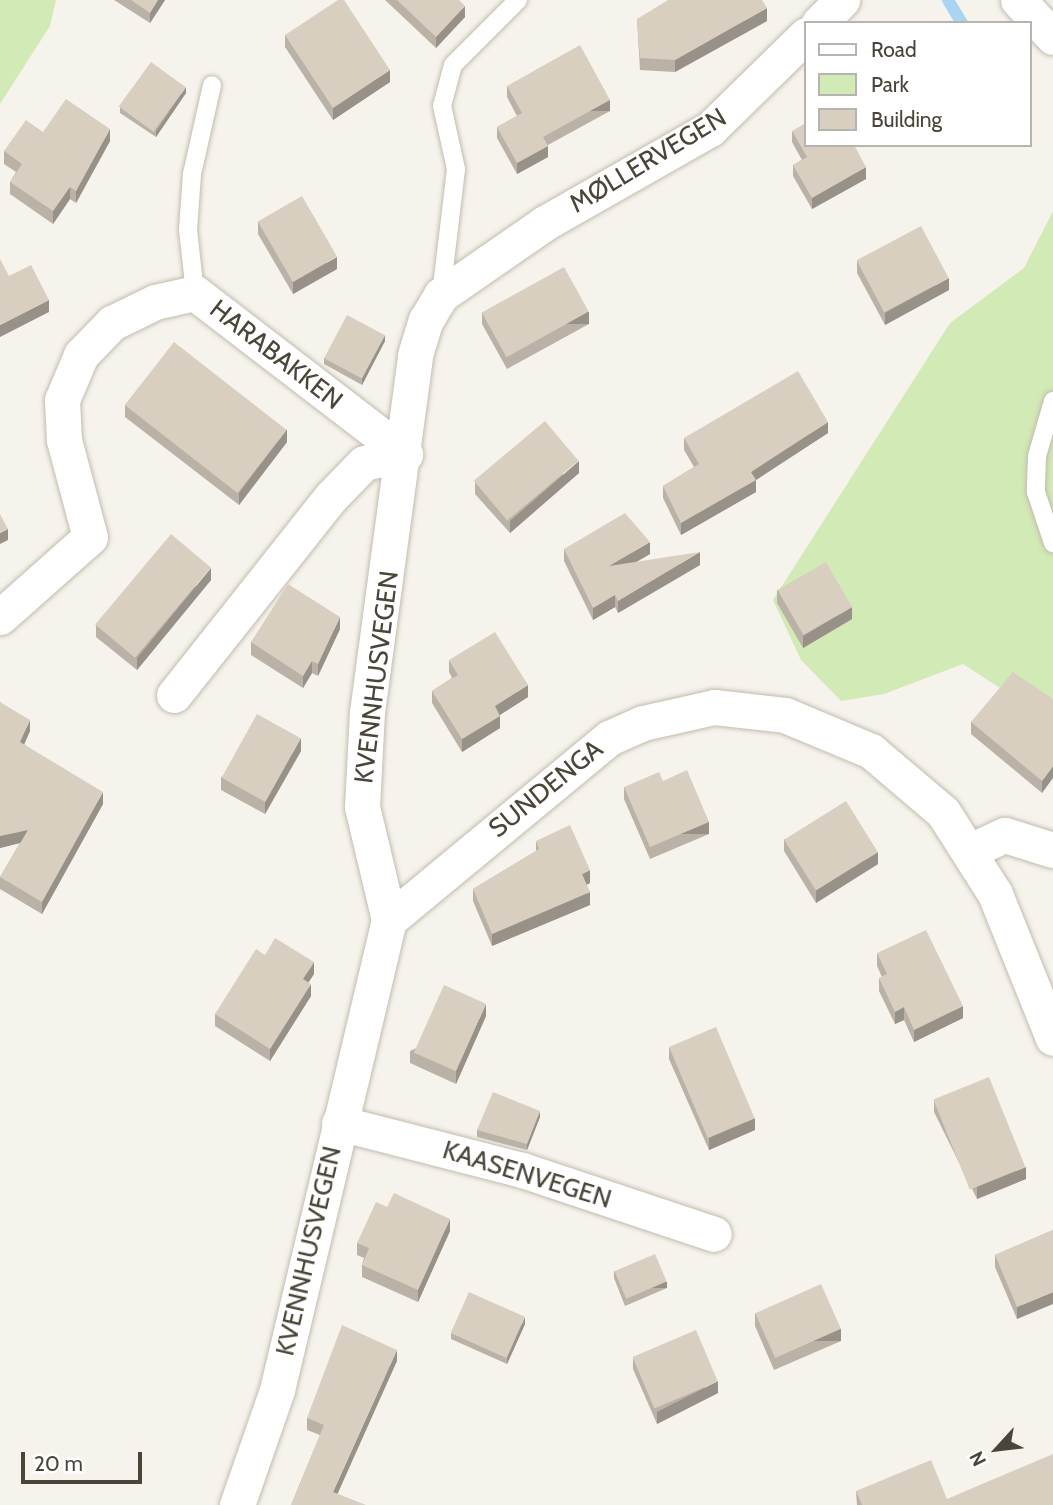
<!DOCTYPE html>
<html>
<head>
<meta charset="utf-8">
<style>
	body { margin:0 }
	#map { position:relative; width:1053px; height:1505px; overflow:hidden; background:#f6f3ec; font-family:Cabin,sans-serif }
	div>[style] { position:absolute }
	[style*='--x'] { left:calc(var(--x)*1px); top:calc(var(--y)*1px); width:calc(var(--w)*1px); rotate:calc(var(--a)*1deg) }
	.green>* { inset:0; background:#d2eab5 }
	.stream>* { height:12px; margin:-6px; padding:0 6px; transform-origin:6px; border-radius:6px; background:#a9d4f2 }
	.roads { filter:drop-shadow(0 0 2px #c2bbae) drop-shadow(0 0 2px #c2bbae) }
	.lane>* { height:18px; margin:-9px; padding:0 9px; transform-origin:9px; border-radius:9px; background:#fff }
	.street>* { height:35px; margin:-17.5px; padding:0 17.5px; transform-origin:17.5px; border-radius:17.5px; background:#fff }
	.wall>* { inset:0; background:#bab2a6 }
	.shaded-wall>* { inset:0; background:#979187; transform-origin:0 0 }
	.building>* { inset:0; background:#d8cfc1; transform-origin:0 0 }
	span { translate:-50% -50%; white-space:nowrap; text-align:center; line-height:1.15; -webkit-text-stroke:5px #fff; paint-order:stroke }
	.street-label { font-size:26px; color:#4b4439 }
	.legend { position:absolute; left:804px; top:21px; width:228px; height:126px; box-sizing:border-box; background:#fff; border:2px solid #b7b4b0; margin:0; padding:9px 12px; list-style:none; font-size:21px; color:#4b4439 }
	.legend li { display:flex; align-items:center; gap:14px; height:35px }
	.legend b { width:35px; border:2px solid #b7b4b0 }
	.north { position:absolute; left:962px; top:1414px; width:70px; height:70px; -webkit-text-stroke:5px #fff; paint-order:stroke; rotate:243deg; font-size:19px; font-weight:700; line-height:28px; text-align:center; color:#4b4439 }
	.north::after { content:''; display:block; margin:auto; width:24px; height:32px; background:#4b4439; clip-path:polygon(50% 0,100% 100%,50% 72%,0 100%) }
	.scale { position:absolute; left:21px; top:1452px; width:121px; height:32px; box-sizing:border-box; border:4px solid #4b4439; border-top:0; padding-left:9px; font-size:21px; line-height:24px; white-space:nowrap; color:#4b4439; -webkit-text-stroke:5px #fff; paint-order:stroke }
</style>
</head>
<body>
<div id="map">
	<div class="green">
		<div style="clip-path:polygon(0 0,56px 0,50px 26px,0 104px)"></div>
		<div style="clip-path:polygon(1053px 211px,1053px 722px,963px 664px,884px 694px,841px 701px,801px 660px,773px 600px,950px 323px,1024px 268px)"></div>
	</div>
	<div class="stream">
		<div style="--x:948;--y:0;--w:27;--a:59"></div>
	</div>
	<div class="roads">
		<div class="lane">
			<div style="--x:195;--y:293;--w:63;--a:-96.3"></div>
			<div style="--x:188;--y:230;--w:56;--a:-85.9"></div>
			<div style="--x:192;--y:174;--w:91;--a:-77.3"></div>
			<div style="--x:441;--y:295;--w:127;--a:-83.2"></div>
			<div style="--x:456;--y:169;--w:65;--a:-102.5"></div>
			<div style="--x:442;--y:106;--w:42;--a:-75"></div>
			<div style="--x:453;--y:65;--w:92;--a:-45"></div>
			<div style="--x:1053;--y:401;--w:57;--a:106.2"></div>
			<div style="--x:1037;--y:456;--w:36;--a:92"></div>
			<div style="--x:1036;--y:492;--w:54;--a:71.6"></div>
		</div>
		<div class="street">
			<div style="--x:1018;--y:0;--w:51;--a:46.6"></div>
			<div style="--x:819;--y:23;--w:33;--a:-45"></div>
			<div style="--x:0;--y:617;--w:120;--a:-41.6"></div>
			<div style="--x:90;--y:537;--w:100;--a:-105"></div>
			<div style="--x:64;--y:440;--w:40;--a:-92.9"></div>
			<div style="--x:62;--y:400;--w:49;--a:-67.1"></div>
			<div style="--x:81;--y:355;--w:45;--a:-45.9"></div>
			<div style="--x:112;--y:323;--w:48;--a:-26"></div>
			<div style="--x:155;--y:302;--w:41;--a:-12.7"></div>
			<div style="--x:195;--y:293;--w:265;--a:37.5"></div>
			<div style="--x:174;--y:695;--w:253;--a:-51.6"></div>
			<div style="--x:331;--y:497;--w:47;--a:-45.9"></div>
			<div style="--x:364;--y:463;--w:42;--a:-12.4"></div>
			<div style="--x:970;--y:851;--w:38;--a:-25"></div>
			<div style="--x:1005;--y:835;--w:50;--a:17.4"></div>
			<div style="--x:389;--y:920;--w:286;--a:-39.6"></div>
			<div style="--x:609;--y:738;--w:37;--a:-24"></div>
			<div style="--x:643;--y:723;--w:73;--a:-12.7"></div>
			<div style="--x:714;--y:707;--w:71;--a:6.4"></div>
			<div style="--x:785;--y:715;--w:93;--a:22.7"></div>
			<div style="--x:871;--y:751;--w:94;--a:40.3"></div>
			<div style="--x:943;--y:812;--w:97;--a:57.6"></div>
			<div style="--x:995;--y:894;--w:155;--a:68.1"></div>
			<div style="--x:339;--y:1123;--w:189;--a:14.4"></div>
			<div style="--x:522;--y:1170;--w:202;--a:18.4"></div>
			<div style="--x:237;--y:1505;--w:122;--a:-70.8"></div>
			<div style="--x:277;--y:1390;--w:483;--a:-76.6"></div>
			<div style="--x:389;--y:920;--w:116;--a:-103.4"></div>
			<div style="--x:362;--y:807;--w:95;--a:-87"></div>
			<div style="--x:367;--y:712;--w:360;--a:-82.3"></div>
			<div style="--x:415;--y:355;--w:37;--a:-73"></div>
			<div style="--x:426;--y:320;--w:29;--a:-59"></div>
			<div style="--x:441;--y:295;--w:126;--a:-34.7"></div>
			<div style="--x:545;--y:223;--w:190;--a:-29.7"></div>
			<div style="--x:710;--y:129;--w:134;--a:-44.4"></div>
		</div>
	</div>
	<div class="wall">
		<div style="clip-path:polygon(114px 0,165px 0,150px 23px)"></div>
		<div style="clip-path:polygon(385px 0,459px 0,465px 17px,436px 48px)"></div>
		<div style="clip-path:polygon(637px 19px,767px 21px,675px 72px,640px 70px)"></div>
		<div style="clip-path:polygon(285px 35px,390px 82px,333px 120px,285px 47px)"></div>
		<div style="clip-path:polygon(507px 86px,610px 111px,548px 145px,548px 157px,517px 174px,497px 138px,497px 127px,517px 116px,507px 97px)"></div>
		<div style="clip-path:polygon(186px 93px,156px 137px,120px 113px,120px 107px)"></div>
		<div style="clip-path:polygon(792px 131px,866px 179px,812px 209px,793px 176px,793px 165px,802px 160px,792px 142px)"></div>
		<div style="clip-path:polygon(43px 132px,110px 141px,76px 203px,70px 199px,53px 224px,10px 194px,10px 182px,16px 172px,4px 164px,4px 151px)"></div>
		<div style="clip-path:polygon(258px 221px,337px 269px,293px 294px,258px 234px)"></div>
		<div style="clip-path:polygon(857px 261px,949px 290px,885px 325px,857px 273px)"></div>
		<div style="clip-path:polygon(482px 312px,589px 324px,507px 369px,482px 324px)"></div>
		<div style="clip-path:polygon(385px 341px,362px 385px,324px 364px,324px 358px)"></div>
		<div style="clip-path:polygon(125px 405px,287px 442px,239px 505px,125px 417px)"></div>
		<div style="clip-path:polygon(828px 433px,756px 480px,756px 492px,681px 535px,663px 498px,663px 486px,694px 467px,684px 450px,684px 438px)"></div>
		<div style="clip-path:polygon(579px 473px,510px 533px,475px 494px,475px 482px)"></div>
		<div style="clip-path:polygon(564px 549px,650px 554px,636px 562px,700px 565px,618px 613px,615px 607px,593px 620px,564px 561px)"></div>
		<div style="clip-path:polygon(211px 580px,137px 670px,96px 637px,96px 625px)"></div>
		<div style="clip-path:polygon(777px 590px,852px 619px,803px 648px,777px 603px)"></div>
		<div style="clip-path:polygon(340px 629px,318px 676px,312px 673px,303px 688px,251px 655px,251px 642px)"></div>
		<div style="clip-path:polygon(449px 660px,528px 697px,500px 715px,500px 728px,462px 752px,432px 703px,432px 691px,452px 678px,449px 672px)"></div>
		<div style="clip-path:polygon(1053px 699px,1042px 793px,971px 734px,971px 722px)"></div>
		<div style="clip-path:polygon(0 702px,30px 731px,24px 744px,103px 804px,42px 914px,0 889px,0 877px,20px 843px,0 848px)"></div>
		<div style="clip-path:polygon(301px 751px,265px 814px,221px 790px,221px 777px)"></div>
		<div style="clip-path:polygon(624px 787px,709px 834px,650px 859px,624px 799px)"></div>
		<div style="clip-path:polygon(784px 839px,878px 864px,816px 903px,784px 851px)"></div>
		<div style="clip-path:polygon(536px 841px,590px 883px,586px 885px,590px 905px,492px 946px,473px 901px,473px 889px,536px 851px)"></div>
		<div style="clip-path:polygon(877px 953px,963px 1018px,914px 1042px,904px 1020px,895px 1024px,879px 991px,879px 978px,882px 977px,877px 966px)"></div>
		<div style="clip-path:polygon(265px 955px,314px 974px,308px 982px,311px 996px,270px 1061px,215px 1026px,215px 1014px)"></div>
		<div style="clip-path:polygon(486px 1016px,456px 1084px,410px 1063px,410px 1051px)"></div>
		<div style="clip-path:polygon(669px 1047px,755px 1130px,709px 1150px,669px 1059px)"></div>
		<div style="clip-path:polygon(934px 1100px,1026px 1179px,977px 1199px,934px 1112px)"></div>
		<div style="clip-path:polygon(540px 1117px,527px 1150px,477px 1137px,477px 1130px)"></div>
		<div style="clip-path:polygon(387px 1207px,450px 1231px,418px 1302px,362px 1277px,362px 1265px,364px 1258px,357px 1255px,357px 1243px)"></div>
		<div style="clip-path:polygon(1053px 1230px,1017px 1319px,995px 1267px,995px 1255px)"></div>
		<div style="clip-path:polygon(614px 1271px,667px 1288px,625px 1306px,614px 1278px)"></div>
		<div style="clip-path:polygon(755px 1313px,841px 1341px,774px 1370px,755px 1326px)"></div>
		<div style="clip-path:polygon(525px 1324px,507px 1364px,451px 1339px,451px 1333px)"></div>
		<div style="clip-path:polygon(633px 1357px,718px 1393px,657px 1424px,633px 1369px)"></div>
		<div style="clip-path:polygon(397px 1361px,291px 1505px,320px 1435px,307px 1430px,307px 1418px)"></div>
		<div style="clip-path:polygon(856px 1491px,947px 1499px,1053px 1505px,857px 1505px)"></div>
	</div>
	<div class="shaded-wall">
		<div style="clip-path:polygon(158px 0,165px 0,150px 23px,150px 13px)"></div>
		<div style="clip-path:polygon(465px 6px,465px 17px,436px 48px,436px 37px)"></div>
		<div style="clip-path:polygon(767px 8px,767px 21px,675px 72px,675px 60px)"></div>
		<div style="clip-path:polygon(390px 70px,390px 82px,333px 120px,333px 108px)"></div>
		<div style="clip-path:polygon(186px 87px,186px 93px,156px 137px,156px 131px)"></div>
		<div style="left:610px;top:100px;width:11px;height:77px;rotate:90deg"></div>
		<div style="clip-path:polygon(110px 129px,110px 141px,76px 203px,76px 191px)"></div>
		<div style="clip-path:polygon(548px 146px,548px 157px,517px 174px,517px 163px)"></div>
		<div style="clip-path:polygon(866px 167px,866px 179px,812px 209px,812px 198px)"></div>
		<div style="clip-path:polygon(70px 187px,70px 199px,53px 224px,53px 211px)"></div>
		<div style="clip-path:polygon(337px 257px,337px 269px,293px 294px,293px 282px)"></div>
		<div style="clip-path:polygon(949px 278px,949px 290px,885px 325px,885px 313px)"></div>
		<div style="clip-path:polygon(49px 300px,49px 312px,0 337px,0 325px)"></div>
		<div style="left:589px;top:312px;width:12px;height:94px;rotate:90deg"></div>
		<div style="clip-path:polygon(385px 335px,385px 341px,362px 385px,362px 378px)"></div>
		<div style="clip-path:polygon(828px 422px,828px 433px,756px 480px,756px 492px,681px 535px,681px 523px,751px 472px)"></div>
		<div style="clip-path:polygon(287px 429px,287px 442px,239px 505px,239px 493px)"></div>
		<div style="clip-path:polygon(579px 461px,579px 473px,510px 533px,510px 521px)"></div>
		<div style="clip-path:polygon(8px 529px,8px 540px,0 544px,0 533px)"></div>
		<div style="clip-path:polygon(650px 542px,650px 554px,609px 578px,609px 566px)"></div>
		<div style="clip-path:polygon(700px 552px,700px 565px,618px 613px,618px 601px)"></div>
		<div style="clip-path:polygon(211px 568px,211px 580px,137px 670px,137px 658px)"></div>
		<div style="clip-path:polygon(615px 595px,615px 607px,593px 620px,593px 608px)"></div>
		<div style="clip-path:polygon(852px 607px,852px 619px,803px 648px,803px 636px)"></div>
		<div style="clip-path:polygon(340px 617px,340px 629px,318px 676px,318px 664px)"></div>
		<div style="clip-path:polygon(312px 661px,312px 673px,303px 688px,303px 676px)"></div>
		<div style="clip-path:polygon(528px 685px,528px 697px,495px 718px,495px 706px)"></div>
		<div style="clip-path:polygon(500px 716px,500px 728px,462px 752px,462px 739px)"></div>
		<div style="clip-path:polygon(30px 720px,30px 731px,20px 754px,20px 742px)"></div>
		<div style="clip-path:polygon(301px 738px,301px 751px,265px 814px,265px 802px)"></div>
		<div style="clip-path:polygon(1053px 766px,1053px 778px,1042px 793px,1042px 781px)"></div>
		<div style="clip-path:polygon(103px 792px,103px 804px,42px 914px,42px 902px)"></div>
		<div style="left:709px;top:822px;width:12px;height:64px;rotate:90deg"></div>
		<div style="clip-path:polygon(28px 830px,28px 841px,0 848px,0 836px)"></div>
		<div style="clip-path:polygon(878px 852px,878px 864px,816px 903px,816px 890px)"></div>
		<div style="clip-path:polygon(590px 870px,590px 883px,582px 887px,582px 874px)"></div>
		<div style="clip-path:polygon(590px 892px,590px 905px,492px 946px,492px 934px)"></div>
		<div style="clip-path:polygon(314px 962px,314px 974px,303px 991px,303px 979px)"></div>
		<div style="clip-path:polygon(311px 984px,311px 996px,270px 1061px,270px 1049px)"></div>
		<div style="clip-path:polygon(486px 1004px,486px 1016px,456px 1084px,456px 1071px)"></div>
		<div style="clip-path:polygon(963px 1006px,963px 1018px,914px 1042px,914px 1030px)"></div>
		<div style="clip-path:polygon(904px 1007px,904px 1020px,895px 1024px,895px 1012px)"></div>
		<div style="clip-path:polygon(540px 1111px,540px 1117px,527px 1150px,527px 1144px)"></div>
		<div style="clip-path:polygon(755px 1118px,755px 1130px,709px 1150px,709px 1138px)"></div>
		<div style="clip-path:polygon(1026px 1167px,1026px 1179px,977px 1199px,977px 1187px)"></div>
		<div style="clip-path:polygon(450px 1219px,450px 1231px,418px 1302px,418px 1290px)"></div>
		<div style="left:667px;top:1282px;width:6px;height:46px;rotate:90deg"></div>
		<div style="clip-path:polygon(1053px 1292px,1053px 1304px,1017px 1319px,1017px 1307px)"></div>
		<div style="clip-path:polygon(525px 1317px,525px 1324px,507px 1364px,507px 1358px)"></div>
		<div style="left:841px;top:1329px;width:12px;height:73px;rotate:90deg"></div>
		<div style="clip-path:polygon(397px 1350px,397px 1361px,333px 1504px,333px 1492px)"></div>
		<div style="clip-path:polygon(718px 1381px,718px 1393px,657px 1424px,657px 1412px)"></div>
	</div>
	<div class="building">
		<div style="clip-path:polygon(131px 0,158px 0,150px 13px)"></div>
		<div style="clip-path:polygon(338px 0,344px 0,390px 70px,333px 108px,285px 35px)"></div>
		<div style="clip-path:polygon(397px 0,459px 0,465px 6px,436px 37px)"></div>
		<div style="clip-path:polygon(668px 0,762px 0,767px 8px,675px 60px,640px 58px,637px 19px)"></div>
		<div style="clip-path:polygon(580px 45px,610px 100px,543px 137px,548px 146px,517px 163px,497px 127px,522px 113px,507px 86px)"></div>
		<div style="left:151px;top:62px;width:43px;height:55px;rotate:36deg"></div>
		<div style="clip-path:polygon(66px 99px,110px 129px,76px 191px,70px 187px,53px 211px,10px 182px,22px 164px,4px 151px,26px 120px,43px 132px)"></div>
		<div style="clip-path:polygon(806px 123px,806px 145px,854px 145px,866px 167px,812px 198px,793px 165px,807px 157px,792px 131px)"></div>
		<div style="left:302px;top:196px;width:70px;height:51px;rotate:60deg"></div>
		<div style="left:921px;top:226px;width:59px;height:73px;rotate:62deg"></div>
		<div style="clip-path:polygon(0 259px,9px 276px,31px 265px,49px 300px,0 325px)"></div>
		<div style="left:564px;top:267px;width:51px;height:94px;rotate:61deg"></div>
		<div style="left:347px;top:315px;width:43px;height:49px;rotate:28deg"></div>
		<div style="left:174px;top:342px;width:143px;height:80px;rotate:38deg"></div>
		<div style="clip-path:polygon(798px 371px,828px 422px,751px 472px,756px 480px,681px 523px,663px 486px,699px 464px,684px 438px)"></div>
		<div style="left:545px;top:421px;width:52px;height:93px;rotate:50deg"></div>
		<div style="clip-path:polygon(625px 513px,650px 542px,609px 566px,700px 552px,618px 601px,615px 595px,593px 608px,564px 549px)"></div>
		<div style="clip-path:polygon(0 514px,8px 529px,0 533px)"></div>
		<div style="left:171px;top:534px;width:52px;height:118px;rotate:40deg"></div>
		<div style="left:826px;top:562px;width:52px;height:56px;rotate:60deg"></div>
		<div style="clip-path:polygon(288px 584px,340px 617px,318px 664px,312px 661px,303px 676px,251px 642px)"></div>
		<div style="clip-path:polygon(495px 632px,528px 685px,495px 706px,500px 716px,462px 739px,432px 691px,458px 675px,449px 660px)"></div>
		<div style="clip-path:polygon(1013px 672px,1053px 699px,1053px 766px,1042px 781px,971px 722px)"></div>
		<div style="clip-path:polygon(0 702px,30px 720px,20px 742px,103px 792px,42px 902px,0 877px,28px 830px,0 836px)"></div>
		<div style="left:257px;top:714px;width:50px;height:73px;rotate:29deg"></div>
		<div style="clip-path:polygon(687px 770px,709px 822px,650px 847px,624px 787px,659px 772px,663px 781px)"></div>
		<div style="left:846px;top:801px;width:60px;height:73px;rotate:58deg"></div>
		<div style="clip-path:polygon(570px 825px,590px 870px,582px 874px,590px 892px,492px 934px,473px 889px,539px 849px,536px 841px)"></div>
		<div style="clip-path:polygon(926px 930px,963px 1006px,914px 1030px,904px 1007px,895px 1012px,879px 978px,887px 974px,877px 953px)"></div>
		<div style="clip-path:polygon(275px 938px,314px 962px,303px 979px,311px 984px,270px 1049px,215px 1014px,256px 949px,265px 955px)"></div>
		<div style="left:444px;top:985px;width:46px;height:74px;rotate:24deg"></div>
		<div style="left:716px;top:1027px;width:99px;height:51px;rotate:67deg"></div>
		<div style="left:989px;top:1077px;width:97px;height:60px;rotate:68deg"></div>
		<div style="clip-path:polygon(493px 1092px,540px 1111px,527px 1144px,477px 1130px)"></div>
		<div style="clip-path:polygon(394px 1193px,450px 1219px,418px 1290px,362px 1265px,369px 1248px,357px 1243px,376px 1202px,387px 1207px)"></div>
		<div style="clip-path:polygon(1053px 1230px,1053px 1292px,1017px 1307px,995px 1255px)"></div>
		<div style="left:655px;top:1254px;width:30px;height:44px;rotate:67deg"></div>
		<div style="left:821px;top:1284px;width:49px;height:72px;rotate:66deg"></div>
		<div style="left:469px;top:1292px;width:61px;height:45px;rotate:24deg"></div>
		<div style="clip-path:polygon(342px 1325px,397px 1350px,333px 1492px,366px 1505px,291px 1505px,324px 1425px,307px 1418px)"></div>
		<div style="left:696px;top:1330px;width:56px;height:69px;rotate:67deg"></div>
		<div style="clip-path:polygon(1053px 1454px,1053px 1505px,862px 1505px,856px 1491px,931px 1460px,947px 1499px)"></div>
	</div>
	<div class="street-label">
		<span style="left:648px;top:161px;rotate:-31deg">MØLLERVEGEN</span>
		<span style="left:276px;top:355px;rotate:38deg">HARABAKKEN</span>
		<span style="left:377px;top:677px;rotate:-83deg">KVENNHUSVEGEN</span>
		<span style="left:546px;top:789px;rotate:-39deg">SUNDENGA</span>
		<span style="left:527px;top:1175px;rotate:17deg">KAASENVEGEN</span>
		<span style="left:309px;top:1251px;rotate:-77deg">KVENNHUSVEGEN</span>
	</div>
	<ul class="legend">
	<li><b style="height:9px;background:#fff"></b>Road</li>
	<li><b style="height:19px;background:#d2eab5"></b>Park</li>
	<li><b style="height:19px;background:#d8cfc1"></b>Building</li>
	</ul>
	<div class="north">N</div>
	<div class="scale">20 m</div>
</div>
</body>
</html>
